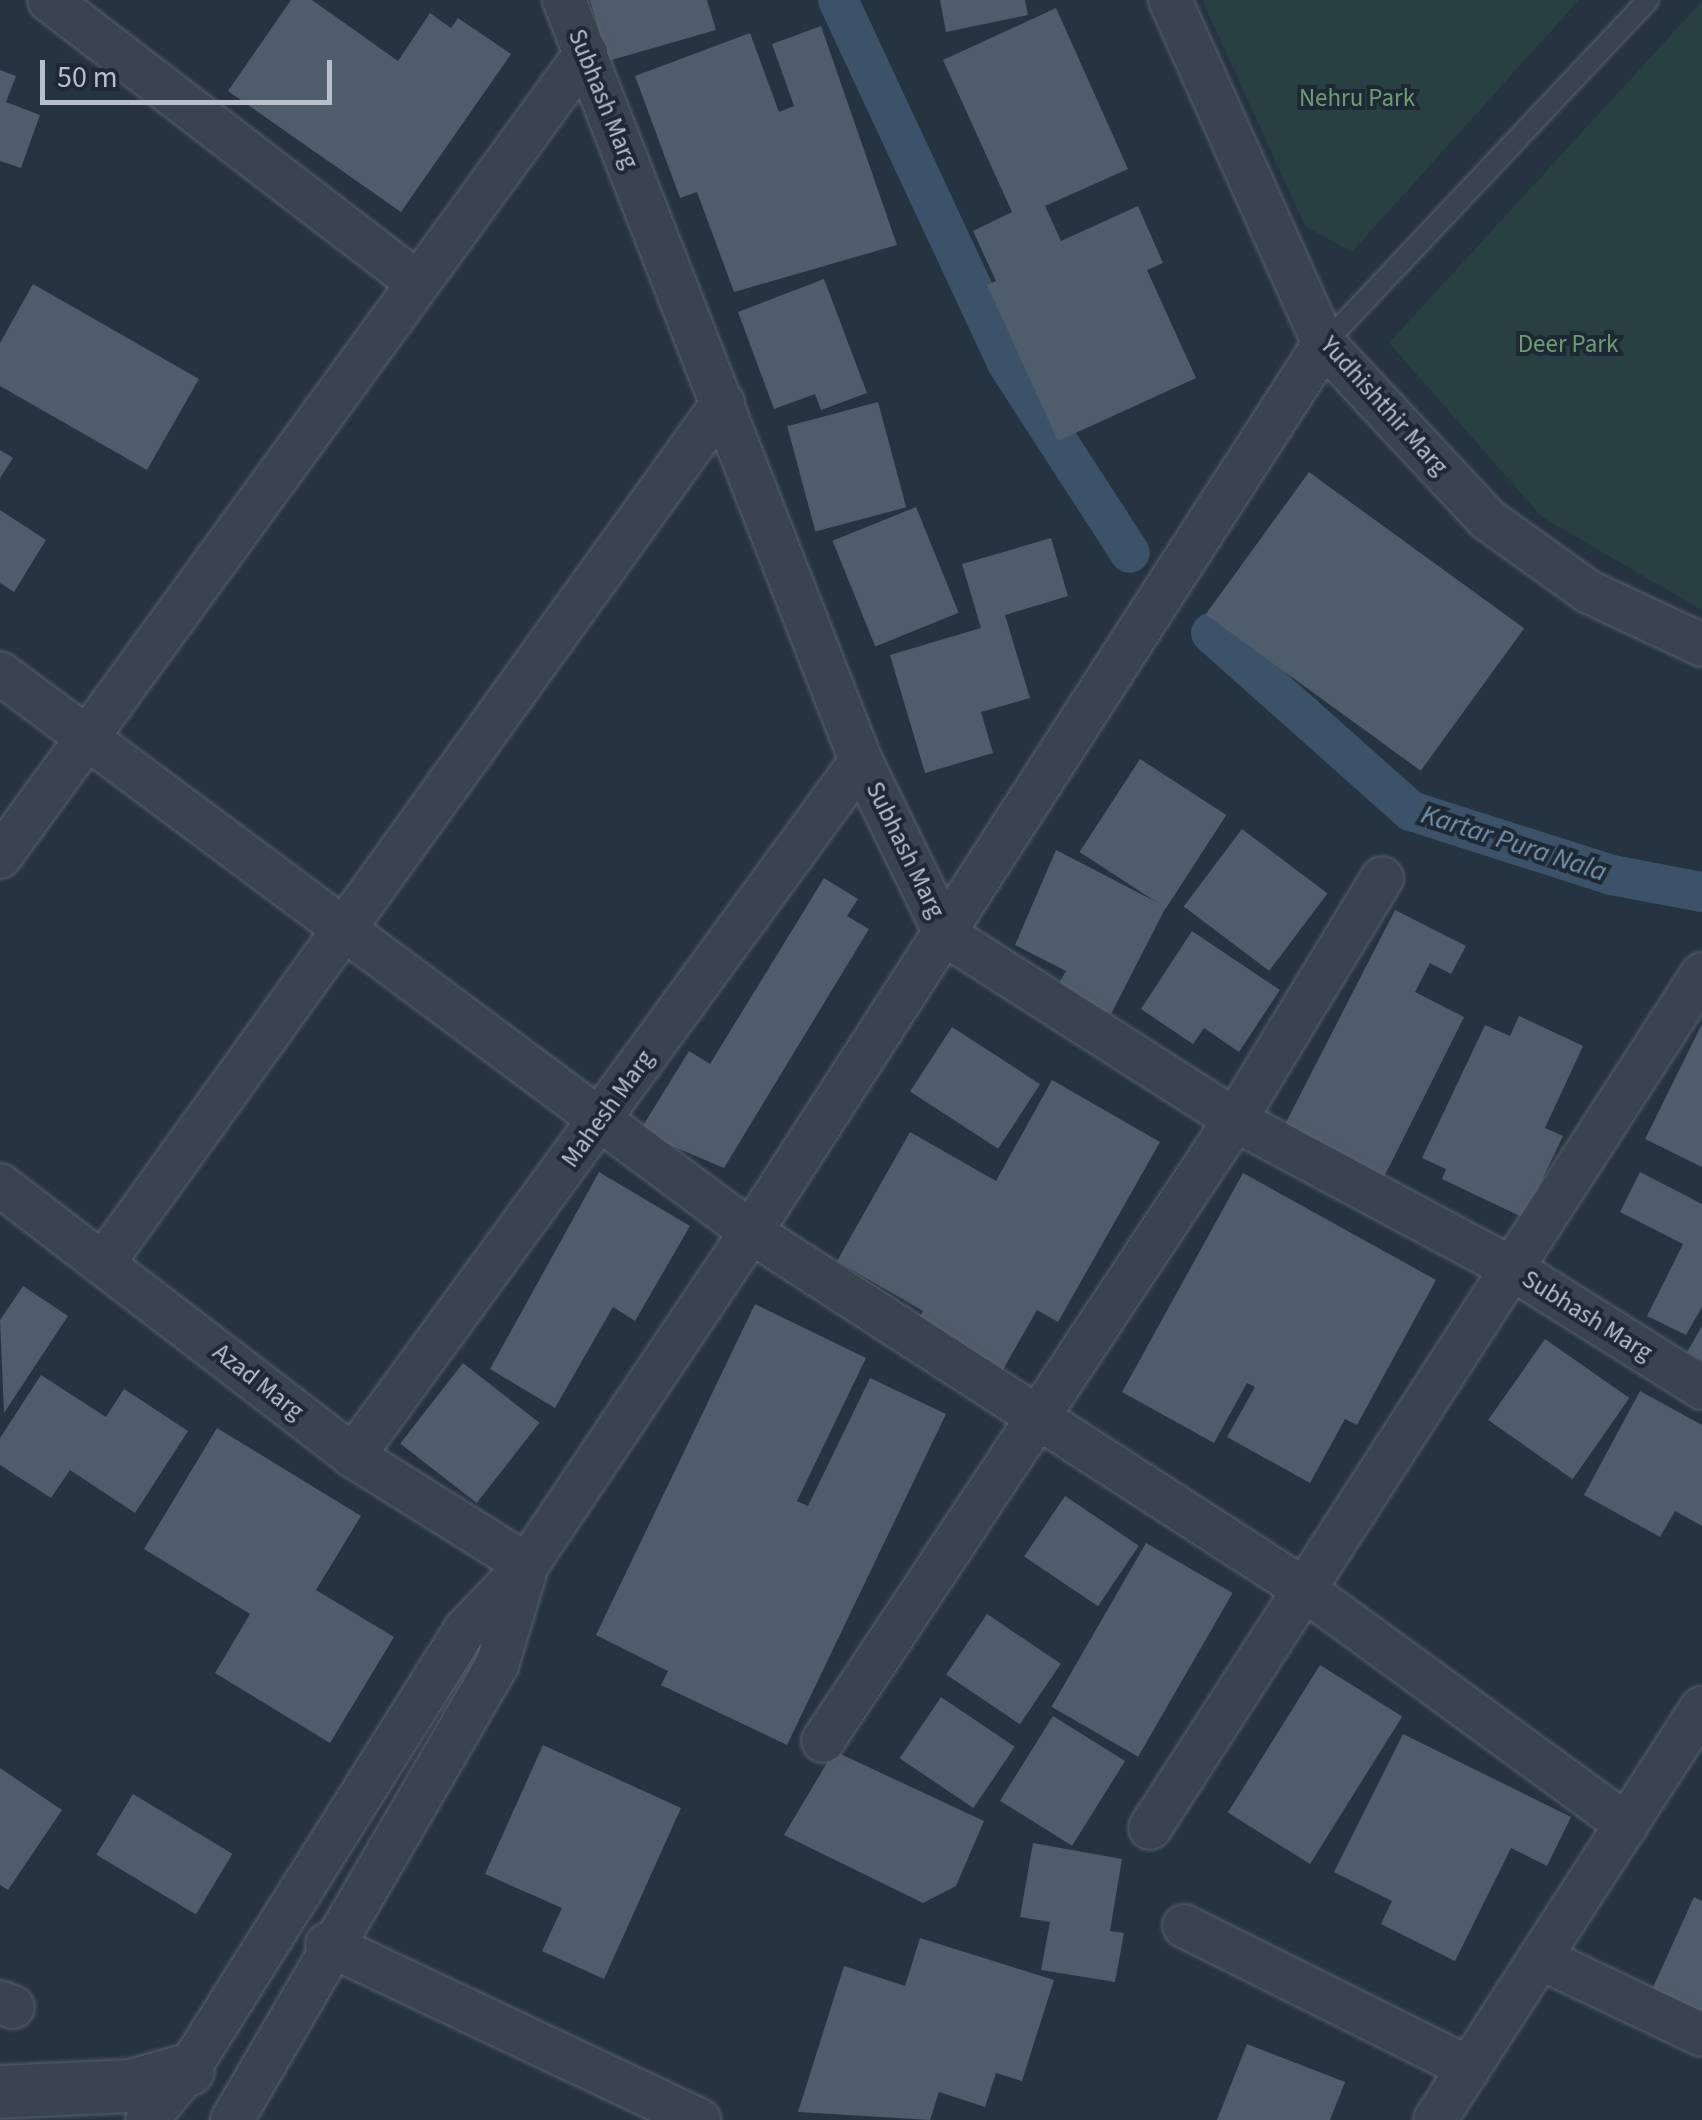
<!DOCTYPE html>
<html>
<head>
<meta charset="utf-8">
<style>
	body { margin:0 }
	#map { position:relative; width:1702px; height:2120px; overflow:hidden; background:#263340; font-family:"Source Sans 3",sans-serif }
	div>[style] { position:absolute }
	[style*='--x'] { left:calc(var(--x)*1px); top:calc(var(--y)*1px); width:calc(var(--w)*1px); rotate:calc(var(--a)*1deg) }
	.green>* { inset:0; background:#284041 }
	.canal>* { height:40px; margin:-20px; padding:0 20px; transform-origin:20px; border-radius:20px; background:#3b5268 }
	.building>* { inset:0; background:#4f5c6b; transform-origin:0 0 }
	.roads { filter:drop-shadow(0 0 2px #57626d) drop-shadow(0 0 2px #57626d) }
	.service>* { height:20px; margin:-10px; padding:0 10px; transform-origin:10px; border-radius:10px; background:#3a4450 }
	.minor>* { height:42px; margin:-21px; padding:0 21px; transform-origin:21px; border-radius:21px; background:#3a4450 }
	.tertiary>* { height:52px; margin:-26px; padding:0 26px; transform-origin:26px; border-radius:26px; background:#3a4450 }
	span { translate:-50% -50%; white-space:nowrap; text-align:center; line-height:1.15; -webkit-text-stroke:8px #1e2935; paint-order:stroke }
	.park-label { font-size:25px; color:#6d9b74 }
	.street-label { font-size:25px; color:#b6bfca }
	.water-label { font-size:28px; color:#7793ac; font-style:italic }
	.scale { position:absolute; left:40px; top:60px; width:292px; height:45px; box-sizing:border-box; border:5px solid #b6bfca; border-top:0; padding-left:12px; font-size:30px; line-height:35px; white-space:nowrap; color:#b6bfca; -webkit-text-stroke:8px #1e2935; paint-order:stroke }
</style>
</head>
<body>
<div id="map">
	<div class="green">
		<div style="clip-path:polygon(1202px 0,1579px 0,1352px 252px,1305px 226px)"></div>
		<div style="clip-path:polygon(1702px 1px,1702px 610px,1542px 517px,1389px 343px)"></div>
	</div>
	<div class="canal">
		<div style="--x:838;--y:0;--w:400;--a:65"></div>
		<div style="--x:1007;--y:363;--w:226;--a:57.1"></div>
		<div style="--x:1211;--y:633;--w:268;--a:41.7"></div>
		<div style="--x:1411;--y:811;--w:211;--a:17.7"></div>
		<div style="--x:1612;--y:875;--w:92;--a:10.7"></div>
	</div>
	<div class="building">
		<div style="clip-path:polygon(291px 0,312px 0,398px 61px,430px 13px,451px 28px,458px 18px,511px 54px,401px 212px,228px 91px)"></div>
		<div style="clip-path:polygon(590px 0,707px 0,716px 30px,608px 61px)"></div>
		<div style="clip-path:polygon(940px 0,1025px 0,1028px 15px,946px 32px)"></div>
		<div style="clip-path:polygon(1056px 8px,1128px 169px,1045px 206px,1061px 241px,1138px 206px,1163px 263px,1147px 270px,1196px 378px,1058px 441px,987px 285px,996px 281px,973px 231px,1012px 212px,943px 60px)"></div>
		<div style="clip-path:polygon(821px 26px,897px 245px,734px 292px,697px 192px,680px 198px,635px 76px,750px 33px,779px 112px,794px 106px,772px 44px)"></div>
		<div style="clip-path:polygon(0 70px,16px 76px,6px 102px,40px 115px,21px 168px,0 161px)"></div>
		<div style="clip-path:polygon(824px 279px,867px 393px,821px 410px,815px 394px,774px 409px,738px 312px)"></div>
		<div style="clip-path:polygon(33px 284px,199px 379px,147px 470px,0 386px,0 343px)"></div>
		<div style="left:878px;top:402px;width:109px;height:94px;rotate:75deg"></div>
		<div style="clip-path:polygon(0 450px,13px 458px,0 478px)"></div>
		<div style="left:1309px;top:472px;width:266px;height:176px;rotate:36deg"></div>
		<div style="left:916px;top:507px;width:114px;height:90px;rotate:68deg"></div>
		<div style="clip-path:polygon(0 510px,46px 540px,14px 592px,0 583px)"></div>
		<div style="clip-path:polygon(1051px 538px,1068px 596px,1005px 615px,1030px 698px,981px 712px,993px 753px,925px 773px,890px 655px,981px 628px,962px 564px)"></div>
		<div style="left:1140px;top:759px;width:103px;height:111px;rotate:33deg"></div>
		<div style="left:1242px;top:829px;width:107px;height:97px;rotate:37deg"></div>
		<div style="clip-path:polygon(1056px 850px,1166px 907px,1111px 1014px,1057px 987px,1066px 971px,1015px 945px)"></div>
		<div style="clip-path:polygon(824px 878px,858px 899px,847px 916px,869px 929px,724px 1168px,639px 1132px,689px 1051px,710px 1064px)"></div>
		<div style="clip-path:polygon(1395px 910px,1466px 946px,1451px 974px,1430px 963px,1415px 992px,1464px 1017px,1379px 1187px,1281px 1132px)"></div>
		<div style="clip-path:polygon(1192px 931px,1280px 990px,1239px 1052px,1204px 1028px,1193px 1044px,1141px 1009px)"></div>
		<div style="clip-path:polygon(1519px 1016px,1583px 1046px,1545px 1128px,1563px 1136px,1524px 1218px,1442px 1179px,1446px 1169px,1422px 1158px,1485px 1025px,1510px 1036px)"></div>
		<div style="clip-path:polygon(1702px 1024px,1702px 1167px,1645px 1139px)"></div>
		<div style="left:952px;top:1027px;width:105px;height:77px;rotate:33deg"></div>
		<div style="clip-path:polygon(1052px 1080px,1160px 1142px,1058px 1322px,1037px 1310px,1001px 1373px,916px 1325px,923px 1311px,837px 1261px,910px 1132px,996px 1181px)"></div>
		<div style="clip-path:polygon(599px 1172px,690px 1226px,635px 1321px,613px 1307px,555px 1408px,490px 1369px)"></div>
		<div style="clip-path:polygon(1640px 1172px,1702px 1204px,1702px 1307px,1686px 1335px,1647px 1316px,1683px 1244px,1620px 1212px)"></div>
		<div style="clip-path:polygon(1243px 1173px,1436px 1280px,1357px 1425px,1345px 1419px,1310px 1483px,1227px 1437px,1255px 1387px,1247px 1383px,1214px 1443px,1122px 1392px)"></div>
		<div style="clip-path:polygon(23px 1286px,68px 1316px,4px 1413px,0 1320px)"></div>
		<div style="clip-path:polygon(755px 1304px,866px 1358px,797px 1501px,808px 1506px,870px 1378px,946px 1414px,787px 1745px,661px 1685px,668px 1671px,596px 1635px)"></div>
		<div style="clip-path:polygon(1702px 1326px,1702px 1361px,1687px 1352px)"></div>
		<div style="left:1545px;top:1339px;width:103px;height:99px;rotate:35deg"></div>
		<div style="left:463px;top:1363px;width:97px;height:102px;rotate:38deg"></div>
		<div style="clip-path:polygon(41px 1375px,106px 1417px,124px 1389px,188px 1431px,135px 1513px,70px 1470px,51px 1498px,0 1465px,0 1438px)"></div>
		<div style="clip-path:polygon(1640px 1391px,1702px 1425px,1702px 1526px,1675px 1511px,1660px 1537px,1584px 1495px)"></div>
		<div style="clip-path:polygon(217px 1428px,361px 1516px,316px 1590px,394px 1637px,330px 1743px,215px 1673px,250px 1614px,144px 1549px)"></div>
		<div style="left:1065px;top:1496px;width:89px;height:73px;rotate:34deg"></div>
		<div style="left:1146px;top:1543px;width:100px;height:189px;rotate:30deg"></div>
		<div style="left:987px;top:1614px;width:89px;height:73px;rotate:34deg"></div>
		<div style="left:1320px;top:1665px;width:97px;height:174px;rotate:32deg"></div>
		<div style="left:941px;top:1697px;width:89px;height:74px;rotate:34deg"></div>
		<div style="left:1053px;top:1716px;width:85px;height:100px;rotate:32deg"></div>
		<div style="clip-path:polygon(1403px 1734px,1571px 1817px,1547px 1866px,1511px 1848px,1455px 1961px,1381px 1924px,1392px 1901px,1334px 1872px)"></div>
		<div style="clip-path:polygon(543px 1745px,681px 1808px,604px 1979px,542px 1951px,562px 1908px,485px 1874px)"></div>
		<div style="clip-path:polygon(834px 1751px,984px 1821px,956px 1886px,923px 1903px,784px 1835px)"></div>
		<div style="clip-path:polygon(0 1768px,62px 1810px,8px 1890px,0 1885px)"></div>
		<div style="left:133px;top:1794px;width:116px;height:71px;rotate:31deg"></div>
		<div style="clip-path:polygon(1033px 1843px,1122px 1859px,1110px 1931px,1124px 1933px,1115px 1982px,1041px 1970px,1050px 1922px,1020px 1917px)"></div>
		<div style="clip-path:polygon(1694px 1897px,1702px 1901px,1702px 2018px,1650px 1994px)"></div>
		<div style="clip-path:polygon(920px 1938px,1054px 1980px,1022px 2081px,996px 2073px,985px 2107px,939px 2092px,930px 2120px,798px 2112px,844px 1966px,905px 1986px)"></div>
		<div style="clip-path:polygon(1247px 2044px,1345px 2082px,1330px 2120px,1217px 2120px)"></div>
	</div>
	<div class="roads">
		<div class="service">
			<div style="--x:1324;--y:344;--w:473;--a:-46.7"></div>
		</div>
		<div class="minor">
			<div style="--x:49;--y:0;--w:464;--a:37.5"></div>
			<div style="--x:564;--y:0;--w:817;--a:68.68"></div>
			<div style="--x:861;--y:761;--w:194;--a:64"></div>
			<div style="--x:946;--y:935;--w:343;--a:32.6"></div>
			<div style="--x:1235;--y:1120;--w:313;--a:28.2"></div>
			<div style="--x:1511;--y:1268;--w:226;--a:32.1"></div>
			<div style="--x:1170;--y:0;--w:377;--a:65.9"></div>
			<div style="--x:1324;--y:344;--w:239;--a:47"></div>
			<div style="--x:1487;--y:519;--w:125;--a:35.6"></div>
			<div style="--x:1589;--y:592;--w:125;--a:25.1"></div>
			<div style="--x:0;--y:673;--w:936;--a:36.66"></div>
			<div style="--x:751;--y:1232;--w:656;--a:32.87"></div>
			<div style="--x:1302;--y:1588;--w:402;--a:36.1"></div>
			<div style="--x:0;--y:857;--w:995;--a:-53.91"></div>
			<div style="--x:0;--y:1185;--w:445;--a:37.5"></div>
			<div style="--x:353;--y:1456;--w:205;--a:32.1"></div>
			<div style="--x:104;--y:1262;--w:1059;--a:-54.22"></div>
			<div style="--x:353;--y:1456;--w:861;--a:-53.84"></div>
			<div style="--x:823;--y:1741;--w:745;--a:-56.44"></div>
			<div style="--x:1235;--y:1120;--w:283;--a:-58.7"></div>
			<div style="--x:1150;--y:1828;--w:1017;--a:-57.12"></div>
			<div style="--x:1184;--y:1926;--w:318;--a:26.5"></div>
			<div style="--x:327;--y:1944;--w:412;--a:25.3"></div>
			<div style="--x:1540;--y:1958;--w:179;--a:25.4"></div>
			<div style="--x:0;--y:2002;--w:14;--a:21"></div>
			<div style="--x:147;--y:2120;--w:65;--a:-50.6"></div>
			<div style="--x:188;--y:2070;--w:520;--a:-57.81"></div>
			<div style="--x:465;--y:1630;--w:90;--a:-46.4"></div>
			<div style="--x:527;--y:1565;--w:401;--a:-56.1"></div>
			<div style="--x:751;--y:1232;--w:1057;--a:-57.17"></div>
			<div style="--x:232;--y:2120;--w:527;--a:-59.78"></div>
			<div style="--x:497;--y:1665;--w:93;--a:-73.1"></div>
			<div style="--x:1435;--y:2120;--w:491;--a:-57.1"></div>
		</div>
		<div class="tertiary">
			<div style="--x:0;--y:2092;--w:131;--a:-2.6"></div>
			<div style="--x:131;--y:2086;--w:59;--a:-15.7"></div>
		</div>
	</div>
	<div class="park-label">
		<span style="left:1357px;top:98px">Nehru Park</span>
		<span style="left:1568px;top:344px">Deer Park</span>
	</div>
	<div class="street-label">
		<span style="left:603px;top:99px;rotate:68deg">Subhash Marg</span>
		<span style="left:1384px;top:406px;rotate:48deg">Yudhishthir Marg</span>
		<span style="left:905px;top:850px;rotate:64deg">Subhash Marg</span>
		<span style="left:608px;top:1109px;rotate:-54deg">Mahesh Marg</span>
		<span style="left:1587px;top:1316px;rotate:32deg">Subhash Marg</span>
		<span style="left:258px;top:1382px;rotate:38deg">Azad Marg</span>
	</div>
	<div class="water-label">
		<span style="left:1514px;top:843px;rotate:18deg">Kartar Pura Nala</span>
	</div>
	<div class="scale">50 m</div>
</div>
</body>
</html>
